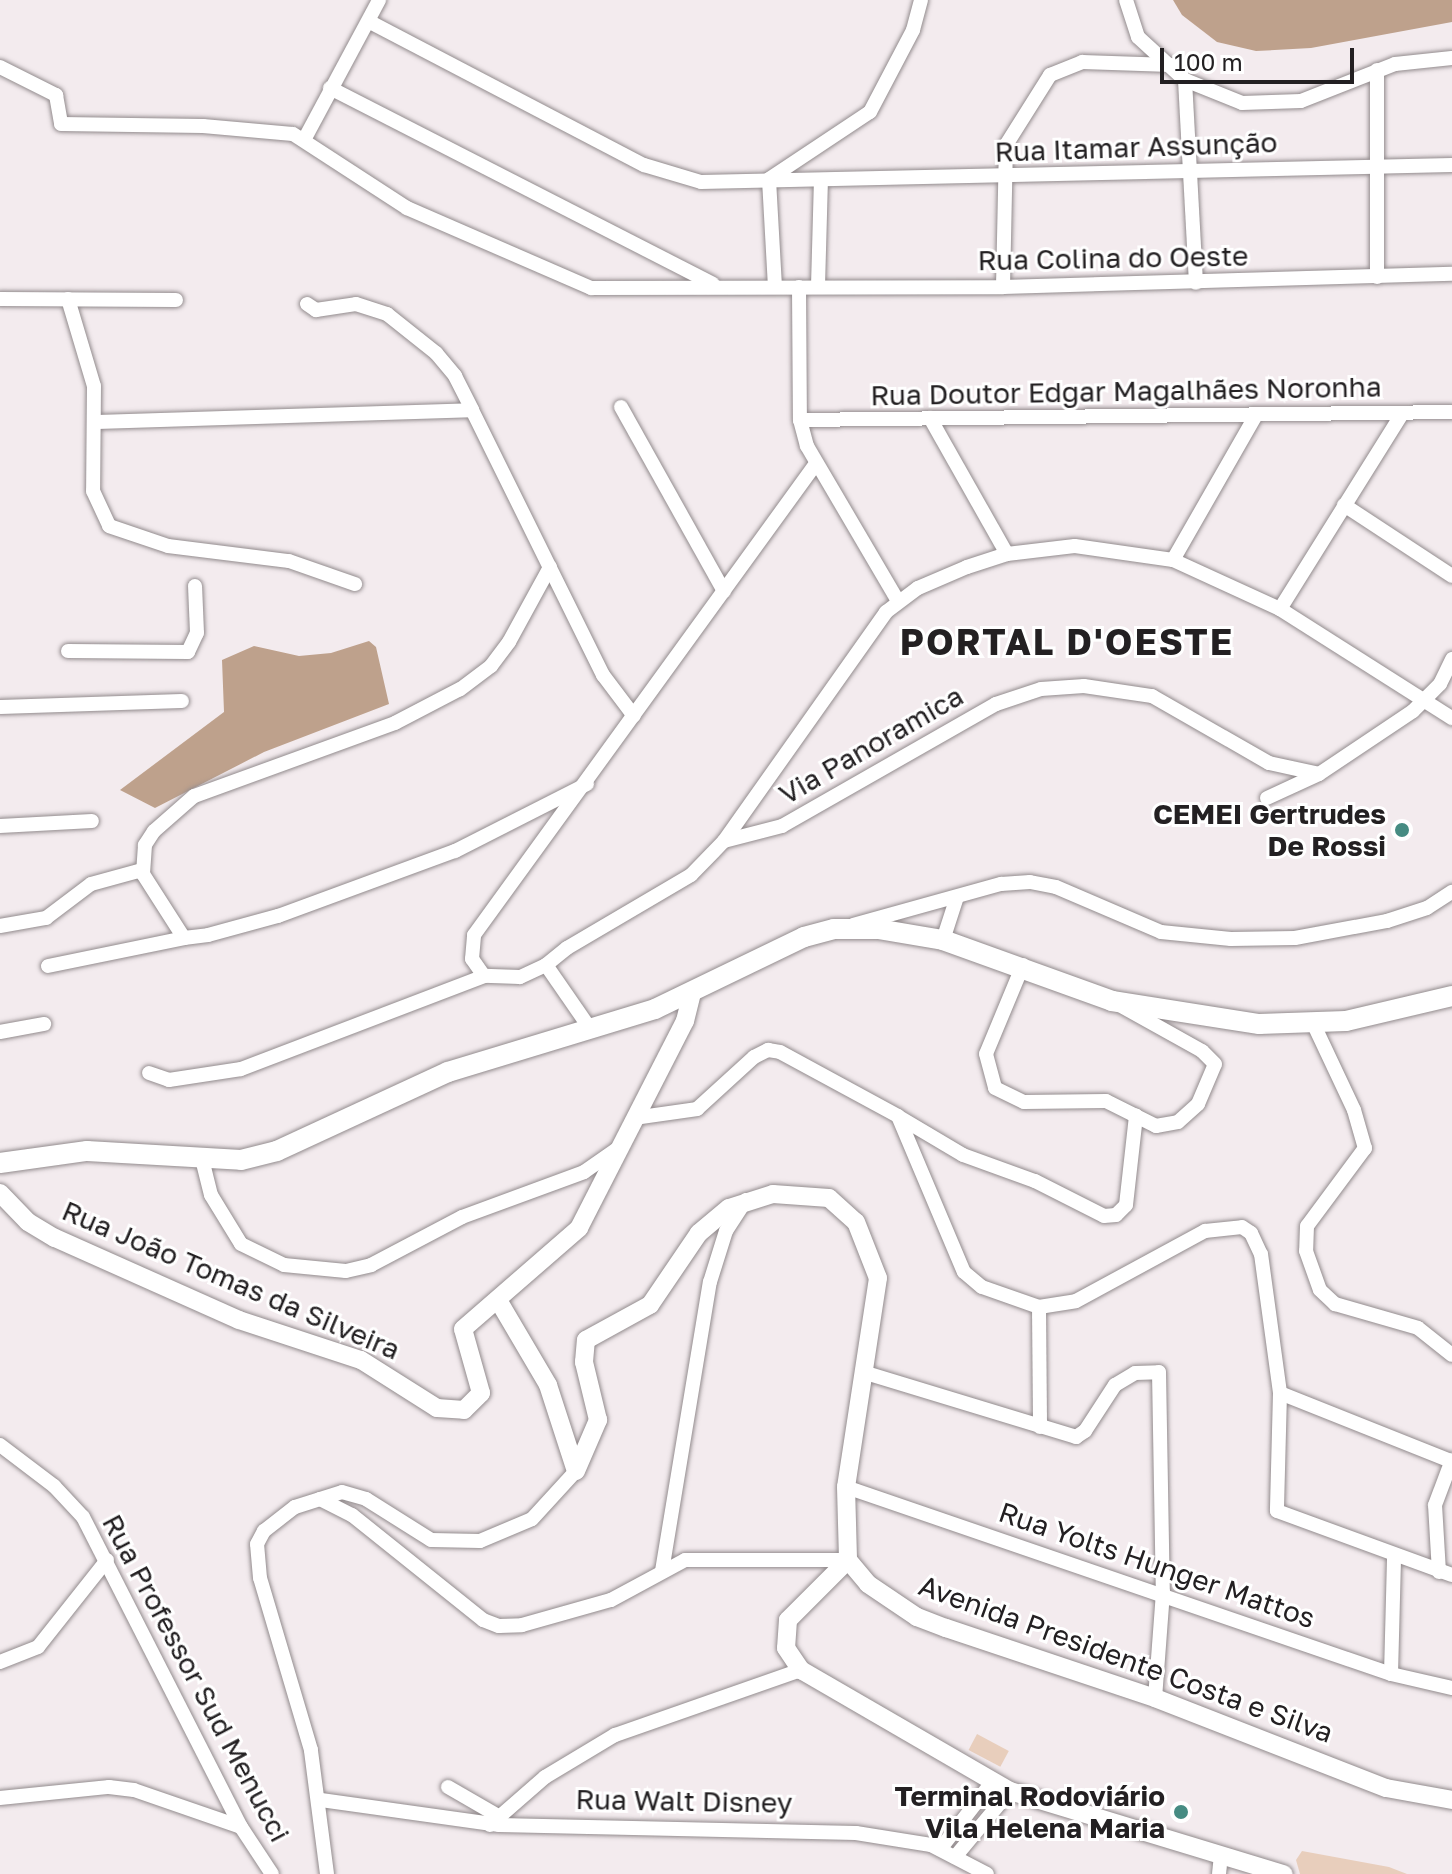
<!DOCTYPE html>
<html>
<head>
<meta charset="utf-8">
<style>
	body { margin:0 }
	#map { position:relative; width:1452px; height:1874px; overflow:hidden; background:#f3ebee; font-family:"Golos Text",sans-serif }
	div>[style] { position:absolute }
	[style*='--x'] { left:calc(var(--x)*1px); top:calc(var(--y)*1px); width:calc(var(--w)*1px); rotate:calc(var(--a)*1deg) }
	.green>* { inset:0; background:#e8cebc; transform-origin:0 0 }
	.forest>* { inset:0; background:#bea18c }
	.roads { filter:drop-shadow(0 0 2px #928b8d) drop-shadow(0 0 2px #928b8d) }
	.minor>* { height:14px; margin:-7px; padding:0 7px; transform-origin:7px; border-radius:7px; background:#fff }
	.tertiary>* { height:18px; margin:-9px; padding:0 9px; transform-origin:9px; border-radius:9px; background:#fff }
	.secondary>* { height:20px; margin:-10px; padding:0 10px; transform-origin:10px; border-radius:10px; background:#fff }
	.dots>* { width:22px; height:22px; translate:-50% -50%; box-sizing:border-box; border:4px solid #fff; border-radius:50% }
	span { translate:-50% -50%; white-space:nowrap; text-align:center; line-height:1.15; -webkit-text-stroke:6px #fff; paint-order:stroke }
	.street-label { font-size:28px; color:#232022 }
	.poi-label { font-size:28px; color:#232022; font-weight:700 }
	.right { translate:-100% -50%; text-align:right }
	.district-label { font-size:36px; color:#232022; font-weight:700; letter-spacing:2px }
	.scale { position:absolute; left:1160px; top:48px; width:194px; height:36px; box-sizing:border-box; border:4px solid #232022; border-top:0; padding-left:10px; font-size:24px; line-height:28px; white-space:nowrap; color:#232022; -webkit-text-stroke:6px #fff; paint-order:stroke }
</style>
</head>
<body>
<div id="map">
	<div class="green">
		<div style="left:977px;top:1734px;width:36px;height:18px;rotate:28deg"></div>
		<div style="clip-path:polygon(1302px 1851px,1389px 1867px,1407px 1874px,1300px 1874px,1296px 1860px)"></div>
	</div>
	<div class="forest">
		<div style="clip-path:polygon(1173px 0,1452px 0,1452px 22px,1311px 48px,1256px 51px,1217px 42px,1182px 15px)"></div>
		<div style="clip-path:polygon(369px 641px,376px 647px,389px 704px,264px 752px,155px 808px,120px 790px,224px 712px,222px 660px,254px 646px,299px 656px,331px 653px)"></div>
	</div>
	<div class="roads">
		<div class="minor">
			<div style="--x:1126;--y:0;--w:39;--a:72"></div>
			<div style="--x:1138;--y:37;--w:64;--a:42.5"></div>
			<div style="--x:1185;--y:80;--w:61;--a:22"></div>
			<div style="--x:1242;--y:103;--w:59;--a:-1.9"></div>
			<div style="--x:1301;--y:101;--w:101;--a:-21.5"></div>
			<div style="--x:1395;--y:64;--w:57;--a:-6"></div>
			<div style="--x:370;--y:22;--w:309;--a:27.6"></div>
			<div style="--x:644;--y:165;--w:59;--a:16.6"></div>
			<div style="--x:701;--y:182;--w:751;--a:-1.3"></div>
			<div style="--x:0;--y:67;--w:63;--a:26.6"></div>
			<div style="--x:56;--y:95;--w:29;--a:80"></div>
			<div style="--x:61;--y:124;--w:142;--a:0.8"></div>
			<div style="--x:203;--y:126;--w:90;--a:5.1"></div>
			<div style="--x:293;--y:134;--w:136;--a:33"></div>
			<div style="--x:407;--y:208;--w:201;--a:23.5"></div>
			<div style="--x:591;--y:288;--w:412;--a:-0.1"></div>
			<div style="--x:1003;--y:287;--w:449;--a:-1.7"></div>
			<div style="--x:1185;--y:80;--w:203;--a:86.9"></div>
			<div style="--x:330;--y:88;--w:430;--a:27.1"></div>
			<div style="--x:304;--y:140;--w:159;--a:-61.8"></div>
			<div style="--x:1377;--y:277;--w:207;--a:-90"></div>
			<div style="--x:818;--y:286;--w:105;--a:-88.4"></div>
			<div style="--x:775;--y:287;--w:108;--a:-93.2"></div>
			<div style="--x:769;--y:179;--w:121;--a:-33.6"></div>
			<div style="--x:870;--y:112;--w:93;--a:-62.3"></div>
			<div style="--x:913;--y:30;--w:31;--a:-75"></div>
			<div style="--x:799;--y:287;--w:133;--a:89.6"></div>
			<div style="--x:800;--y:420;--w:27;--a:75"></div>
			<div style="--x:807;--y:446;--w:180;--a:59.6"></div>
			<div style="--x:1003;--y:287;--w:142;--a:-88.8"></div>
			<div style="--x:1006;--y:145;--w:83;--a:-57.8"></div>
			<div style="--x:1050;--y:75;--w:35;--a:-22"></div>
			<div style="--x:1082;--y:62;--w:89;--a:1.9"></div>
			<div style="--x:0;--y:299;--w:176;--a:0.3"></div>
			<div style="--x:68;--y:299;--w:91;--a:73.4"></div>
			<div style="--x:94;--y:386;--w:105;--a:90.5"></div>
			<div style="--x:93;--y:491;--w:38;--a:65"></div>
			<div style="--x:109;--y:526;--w:62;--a:18.7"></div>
			<div style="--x:168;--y:546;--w:122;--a:7.1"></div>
			<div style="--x:289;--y:561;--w:70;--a:19.2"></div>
			<div style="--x:307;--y:304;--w:11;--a:34"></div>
			<div style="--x:316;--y:310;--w:40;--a:-8.5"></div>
			<div style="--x:356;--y:304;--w:33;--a:18"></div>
			<div style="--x:387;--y:314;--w:63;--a:38.5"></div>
			<div style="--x:436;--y:353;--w:30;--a:50"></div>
			<div style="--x:455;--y:376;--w:38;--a:63"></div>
			<div style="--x:621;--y:407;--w:211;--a:60.8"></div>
			<div style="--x:930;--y:418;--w:156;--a:60.5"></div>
			<div style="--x:800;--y:420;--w:652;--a:-0.7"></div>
			<div style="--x:96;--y:422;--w:376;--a:-1.8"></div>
			<div style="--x:472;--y:410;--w:296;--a:63.7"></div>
			<div style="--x:603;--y:675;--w:51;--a:52.9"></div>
			<div style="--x:1344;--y:505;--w:129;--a:33.3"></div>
			<div style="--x:1173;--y:560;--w:167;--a:-60.2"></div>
			<div style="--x:550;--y:567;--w:85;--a:118.7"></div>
			<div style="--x:509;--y:642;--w:30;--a:127"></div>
			<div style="--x:491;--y:666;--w:39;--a:143"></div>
			<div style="--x:460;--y:689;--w:73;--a:152.4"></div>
			<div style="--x:395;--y:723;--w:214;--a:160"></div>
			<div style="--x:194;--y:796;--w:53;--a:138.8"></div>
			<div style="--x:154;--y:831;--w:17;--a:123"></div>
			<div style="--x:145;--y:845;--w:29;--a:94"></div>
			<div style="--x:143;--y:874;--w:76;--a:57.4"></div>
			<div style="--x:184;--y:938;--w:24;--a:-7"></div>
			<div style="--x:208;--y:935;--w:73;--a:-15.2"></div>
			<div style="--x:278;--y:916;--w:189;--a:-20.2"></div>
			<div style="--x:455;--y:851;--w:148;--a:-26.9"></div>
			<div style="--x:1280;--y:609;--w:230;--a:-58"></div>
			<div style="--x:68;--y:651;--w:120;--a:0.5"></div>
			<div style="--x:188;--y:652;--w:21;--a:-65"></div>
			<div style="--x:197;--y:633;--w:47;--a:-92.4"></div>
			<div style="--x:0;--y:707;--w:182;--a:-1.9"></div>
			<div style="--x:1267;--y:798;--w:57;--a:-24.8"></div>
			<div style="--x:1319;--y:774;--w:113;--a:-33.8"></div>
			<div style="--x:1413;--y:711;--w:38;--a:-45"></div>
			<div style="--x:1440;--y:684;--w:28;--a:-64"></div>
			<div style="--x:0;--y:826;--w:92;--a:-3.1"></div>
			<div style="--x:724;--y:841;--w:60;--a:-14.5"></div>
			<div style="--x:782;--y:826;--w:246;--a:-29.7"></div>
			<div style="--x:996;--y:704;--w:47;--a:-18.4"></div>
			<div style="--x:1041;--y:689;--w:43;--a:-4"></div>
			<div style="--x:1084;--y:686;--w:69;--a:8.4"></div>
			<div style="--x:1152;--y:696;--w:135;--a:29.8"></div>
			<div style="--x:1269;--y:763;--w:51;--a:12.4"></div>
			<div style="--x:853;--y:925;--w:154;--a:-15.5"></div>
			<div style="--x:1001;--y:884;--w:29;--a:-4"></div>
			<div style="--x:1030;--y:882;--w:26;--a:11"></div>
			<div style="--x:1056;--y:887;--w:114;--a:23.2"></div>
			<div style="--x:1161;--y:932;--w:70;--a:5.7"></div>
			<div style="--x:1231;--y:939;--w:64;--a:-0.9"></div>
			<div style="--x:1295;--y:938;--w:94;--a:-10.5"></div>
			<div style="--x:1387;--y:921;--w:42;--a:-18"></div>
			<div style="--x:1427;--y:908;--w:30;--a:-33"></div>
			<div style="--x:0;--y:926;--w:47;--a:-9.9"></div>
			<div style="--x:46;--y:918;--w:56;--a:-37.1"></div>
			<div style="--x:91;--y:884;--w:53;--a:-15.4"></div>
			<div style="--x:943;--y:940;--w:45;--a:-72"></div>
			<div style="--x:546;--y:965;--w:29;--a:155"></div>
			<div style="--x:520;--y:977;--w:36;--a:-178"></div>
			<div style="--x:484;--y:976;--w:21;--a:-125"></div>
			<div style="--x:472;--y:959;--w:24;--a:-85"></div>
			<div style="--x:474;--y:935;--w:581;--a:-54.04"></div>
			<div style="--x:1023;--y:965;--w:96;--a:112.6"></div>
			<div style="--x:986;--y:1054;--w:35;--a:75"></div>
			<div style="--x:995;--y:1088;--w:32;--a:26"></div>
			<div style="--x:1024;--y:1102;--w:82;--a:-0.7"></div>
			<div style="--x:1106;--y:1101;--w:56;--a:26.6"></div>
			<div style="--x:1156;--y:1126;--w:22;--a:-10"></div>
			<div style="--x:1178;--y:1122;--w:27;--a:-42"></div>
			<div style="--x:1198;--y:1104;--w:43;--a:-67"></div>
			<div style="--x:1215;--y:1064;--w:18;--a:-135"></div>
			<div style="--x:1202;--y:1051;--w:90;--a:-150.9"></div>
			<div style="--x:48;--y:966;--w:139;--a:-11.6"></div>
			<div style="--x:1314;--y:1025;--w:94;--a:64.8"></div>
			<div style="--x:1354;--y:1110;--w:40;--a:74"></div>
			<div style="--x:1365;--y:1148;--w:97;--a:126.6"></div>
			<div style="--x:1307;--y:1226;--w:25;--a:92"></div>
			<div style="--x:1306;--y:1251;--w:41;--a:70.3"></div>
			<div style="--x:1320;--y:1290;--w:21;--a:43"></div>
			<div style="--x:1335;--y:1304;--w:86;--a:16.1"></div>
			<div style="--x:1418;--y:1328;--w:43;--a:38.5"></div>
			<div style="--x:591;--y:1030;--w:79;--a:-124.7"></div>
			<div style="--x:546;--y:965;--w:27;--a:-39"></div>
			<div style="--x:567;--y:948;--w:144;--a:-30.5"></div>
			<div style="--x:691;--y:875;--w:47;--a:-45.9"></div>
			<div style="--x:724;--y:841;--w:281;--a:-54.7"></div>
			<div style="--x:886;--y:612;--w:40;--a:-37"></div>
			<div style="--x:918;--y:588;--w:53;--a:-23.2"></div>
			<div style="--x:967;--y:567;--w:42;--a:-18"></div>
			<div style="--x:1007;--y:554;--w:68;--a:-6.7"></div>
			<div style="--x:1075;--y:546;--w:99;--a:8.1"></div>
			<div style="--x:1173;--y:560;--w:118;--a:24.6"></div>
			<div style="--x:1280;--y:609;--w:204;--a:32.4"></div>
			<div style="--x:0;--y:1032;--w:45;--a:-10.3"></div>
			<div style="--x:149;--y:1073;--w:21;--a:19"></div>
			<div style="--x:169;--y:1080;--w:73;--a:-8.7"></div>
			<div style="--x:241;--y:1069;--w:260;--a:-20.9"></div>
			<div style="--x:899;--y:1117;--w:74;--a:30.7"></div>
			<div style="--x:963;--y:1155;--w:77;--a:19.9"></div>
			<div style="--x:1035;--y:1181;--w:77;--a:26.9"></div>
			<div style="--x:1104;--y:1216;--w:12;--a:-5"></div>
			<div style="--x:1116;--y:1215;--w:14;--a:-45"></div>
			<div style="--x:1126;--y:1205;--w:90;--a:-83.6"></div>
			<div style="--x:634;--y:1118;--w:64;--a:-8.1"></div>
			<div style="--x:697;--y:1109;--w:77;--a:-42.4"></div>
			<div style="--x:754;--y:1057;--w:16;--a:-27"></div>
			<div style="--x:768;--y:1050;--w:12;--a:9"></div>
			<div style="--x:780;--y:1052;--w:134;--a:28.5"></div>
			<div style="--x:898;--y:1116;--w:169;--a:67.1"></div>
			<div style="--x:964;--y:1272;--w:23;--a:40"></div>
			<div style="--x:982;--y:1287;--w:60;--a:19.3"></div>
			<div style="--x:1039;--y:1307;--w:37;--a:-9"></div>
			<div style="--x:1076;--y:1301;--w:147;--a:-28.5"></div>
			<div style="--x:1205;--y:1231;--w:37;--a:-6"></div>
			<div style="--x:1242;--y:1227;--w:11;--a:34"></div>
			<div style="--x:1251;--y:1233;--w:23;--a:65"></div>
			<div style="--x:1261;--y:1254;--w:140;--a:82.2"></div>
			<div style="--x:1280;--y:1393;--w:118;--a:91.5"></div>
			<div style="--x:1277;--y:1511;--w:186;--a:20.1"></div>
			<div style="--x:202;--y:1159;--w:37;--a:76"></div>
			<div style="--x:211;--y:1195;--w:57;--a:58.5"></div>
			<div style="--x:241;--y:1244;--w:48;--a:26"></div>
			<div style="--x:284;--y:1265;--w:62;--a:5.5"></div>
			<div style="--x:346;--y:1271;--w:26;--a:-13"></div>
			<div style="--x:371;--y:1265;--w:103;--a:-27.8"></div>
			<div style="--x:462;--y:1217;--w:130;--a:-20.2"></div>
			<div style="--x:584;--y:1172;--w:39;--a:-35"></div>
			<div style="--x:1039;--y:1307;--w:120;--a:89.5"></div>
			<div style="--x:866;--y:1373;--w:220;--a:16.9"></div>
			<div style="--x:1076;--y:1437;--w:11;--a:-34"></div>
			<div style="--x:1085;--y:1431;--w:55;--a:-56.9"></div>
			<div style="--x:1115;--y:1385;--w:23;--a:-31"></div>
			<div style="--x:1135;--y:1373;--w:24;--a:-2"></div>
			<div style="--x:1159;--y:1372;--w:220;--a:89"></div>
			<div style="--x:1163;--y:1592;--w:106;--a:94.3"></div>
			<div style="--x:1280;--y:1393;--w:181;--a:21.7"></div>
			<div style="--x:0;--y:1445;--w:68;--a:37.2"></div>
			<div style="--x:54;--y:1486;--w:42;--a:46.9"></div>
			<div style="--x:83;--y:1517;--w:348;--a:63"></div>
			<div style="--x:241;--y:1827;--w:56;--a:56.6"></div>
			<div style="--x:846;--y:1487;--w:576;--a:18.94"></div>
			<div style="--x:1391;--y:1674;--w:63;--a:12.9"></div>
			<div style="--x:320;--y:1499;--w:36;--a:27"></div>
			<div style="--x:352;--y:1515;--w:168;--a:38.7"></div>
			<div style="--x:483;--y:1620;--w:17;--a:21"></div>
			<div style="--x:499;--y:1626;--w:23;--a:-2"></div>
			<div style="--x:522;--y:1625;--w:92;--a:-15.7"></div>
			<div style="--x:611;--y:1600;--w:84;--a:-28.4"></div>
			<div style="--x:685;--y:1560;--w:163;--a:0"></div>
			<div style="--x:662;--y:1571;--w:293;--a:-80.6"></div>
			<div style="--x:710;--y:1282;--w:53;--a:-72.6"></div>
			<div style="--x:726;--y:1231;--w:37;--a:-57"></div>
			<div style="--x:1439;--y:1572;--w:67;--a:-93.4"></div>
			<div style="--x:1435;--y:1505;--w:48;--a:-69.3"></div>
			<div style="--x:0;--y:1662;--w:41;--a:-21.5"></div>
			<div style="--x:38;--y:1647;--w:111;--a:-51.6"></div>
			<div style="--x:1391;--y:1674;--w:117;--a:-88.5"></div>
			<div style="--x:448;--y:1787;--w:60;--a:30"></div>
			<div style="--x:0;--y:1798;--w:110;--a:-5.8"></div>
			<div style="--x:109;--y:1787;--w:25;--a:7"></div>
			<div style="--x:134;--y:1790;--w:113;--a:19.1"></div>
			<div style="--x:321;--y:1800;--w:180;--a:8"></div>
			<div style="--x:499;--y:1825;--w:357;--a:1.3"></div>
			<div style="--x:856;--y:1833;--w:76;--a:9.1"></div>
			<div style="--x:931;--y:1845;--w:63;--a:27.4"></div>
			<div style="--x:490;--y:1825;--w:73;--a:-41.1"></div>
			<div style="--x:545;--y:1777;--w:82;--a:-31"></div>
			<div style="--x:615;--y:1735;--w:197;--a:-19.3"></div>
			<div style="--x:941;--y:1848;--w:85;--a:-52.2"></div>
			<div style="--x:955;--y:1857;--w:86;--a:-50.2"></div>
			<div style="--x:327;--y:1874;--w:125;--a:-97.4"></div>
			<div style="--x:311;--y:1750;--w:179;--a:-106.5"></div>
			<div style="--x:260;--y:1578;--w:34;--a:-95"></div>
			<div style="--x:257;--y:1544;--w:15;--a:-62"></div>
			<div style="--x:264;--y:1531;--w:39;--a:-38"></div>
			<div style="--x:295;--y:1507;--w:49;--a:-17.7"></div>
			<div style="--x:342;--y:1492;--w:25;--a:16"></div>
			<div style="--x:366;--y:1499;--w:77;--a:32.2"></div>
			<div style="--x:431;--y:1540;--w:49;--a:1.2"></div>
			<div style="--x:480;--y:1541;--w:56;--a:-22.9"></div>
			<div style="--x:532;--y:1519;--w:65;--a:-47.5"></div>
			<div style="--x:1219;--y:1874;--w:18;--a:-84"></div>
		</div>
		<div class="tertiary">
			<div style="--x:0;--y:1193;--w:40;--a:46"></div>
			<div style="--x:28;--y:1222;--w:31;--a:31"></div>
			<div style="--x:55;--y:1238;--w:201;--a:24"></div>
			<div style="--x:239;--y:1320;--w:128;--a:18.2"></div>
			<div style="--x:361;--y:1360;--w:90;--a:32.3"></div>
			<div style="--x:437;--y:1408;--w:27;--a:4"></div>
			<div style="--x:464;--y:1410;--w:24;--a:-45"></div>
			<div style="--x:481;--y:1393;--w:66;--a:-105.7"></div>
			<div style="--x:463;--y:1329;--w:154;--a:-41"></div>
			<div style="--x:579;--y:1228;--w:233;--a:-62.9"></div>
			<div style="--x:685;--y:1021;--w:29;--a:-76"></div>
			<div style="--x:498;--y:1300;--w:99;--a:59.5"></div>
			<div style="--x:548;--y:1385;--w:90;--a:72"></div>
			<div style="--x:576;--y:1471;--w:56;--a:-66.7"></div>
			<div style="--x:598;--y:1420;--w:60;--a:-103.6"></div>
			<div style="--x:584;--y:1362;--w:22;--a:-85"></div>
			<div style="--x:586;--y:1340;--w:73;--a:-28.7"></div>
			<div style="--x:650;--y:1305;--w:87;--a:-55.8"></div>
			<div style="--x:699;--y:1233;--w:39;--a:-40"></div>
			<div style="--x:729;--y:1208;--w:46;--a:-17.7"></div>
			<div style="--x:773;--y:1194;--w:56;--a:4.1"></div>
			<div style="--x:829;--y:1198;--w:36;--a:42"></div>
			<div style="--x:856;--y:1222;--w:60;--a:68.6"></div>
			<div style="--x:878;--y:1278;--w:211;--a:98.7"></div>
			<div style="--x:846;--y:1487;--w:73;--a:88.4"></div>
			<div style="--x:848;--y:1560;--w:31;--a:50"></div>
			<div style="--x:868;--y:1584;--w:59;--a:34"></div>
			<div style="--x:917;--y:1617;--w:31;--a:21"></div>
			<div style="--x:946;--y:1628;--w:220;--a:18.5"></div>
			<div style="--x:1155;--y:1698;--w:248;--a:21.3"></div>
			<div style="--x:1386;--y:1788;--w:67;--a:10.3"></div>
			<div style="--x:848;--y:1560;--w:85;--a:135"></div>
			<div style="--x:788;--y:1620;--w:28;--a:94"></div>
			<div style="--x:786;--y:1648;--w:27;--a:56"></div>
			<div style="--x:801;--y:1670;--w:241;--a:30.1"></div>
			<div style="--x:1010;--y:1791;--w:286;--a:16.9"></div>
		</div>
		<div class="secondary">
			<div style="--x:0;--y:1163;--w:88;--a:-7.9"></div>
			<div style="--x:87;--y:1151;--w:154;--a:3.3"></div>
			<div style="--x:241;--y:1160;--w:37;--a:-14"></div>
			<div style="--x:277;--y:1151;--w:188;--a:-24.8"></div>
			<div style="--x:448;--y:1072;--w:216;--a:-16.9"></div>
			<div style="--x:655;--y:1009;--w:165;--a:-25.8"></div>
			<div style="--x:804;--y:937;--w:31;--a:-15"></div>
			<div style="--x:834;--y:929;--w:44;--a:0"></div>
			<div style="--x:878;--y:929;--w:66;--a:9.6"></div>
			<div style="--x:943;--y:940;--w:180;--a:19.8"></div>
			<div style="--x:1112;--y:1001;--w:149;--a:8.9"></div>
			<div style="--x:1259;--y:1024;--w:87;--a:-2"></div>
			<div style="--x:1346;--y:1021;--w:109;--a:-13.3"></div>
		</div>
	</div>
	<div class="dots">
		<div style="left:1402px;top:830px;background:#468b82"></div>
		<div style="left:1181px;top:1812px;background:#468b82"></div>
	</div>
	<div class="street-label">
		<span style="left:1136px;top:147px;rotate:-2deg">Rua Itamar Assunção</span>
		<span style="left:1113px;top:258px;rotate:-1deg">Rua Colina do Oeste</span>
		<span style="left:1126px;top:391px;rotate:-1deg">Rua Doutor Edgar Magalhães Noronha</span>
		<span style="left:871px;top:745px;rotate:-30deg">Via Panoramica</span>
		<span style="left:231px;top:1280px;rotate:23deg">Rua João Tomas da Silveira</span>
		<span style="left:1157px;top:1565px;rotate:19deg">Rua Yolts Hunger Mattos</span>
		<span style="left:1126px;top:1659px;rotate:20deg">Avenida Presidente Costa e Silva</span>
		<span style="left:196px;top:1678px;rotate:62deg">Rua Professor Sud Menucci</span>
		<span style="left:684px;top:1801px;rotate:1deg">Rua Walt Disney</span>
	</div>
	<div class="poi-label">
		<span class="right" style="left:1386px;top:830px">CEMEI Gertrudes<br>De Rossi</span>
		<span class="right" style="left:1165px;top:1812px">Terminal Rodoviário<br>Vila Helena Maria</span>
	</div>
	<div class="district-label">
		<span style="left:1067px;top:642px">PORTAL D'OESTE</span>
	</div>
	<div class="scale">100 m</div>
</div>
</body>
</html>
